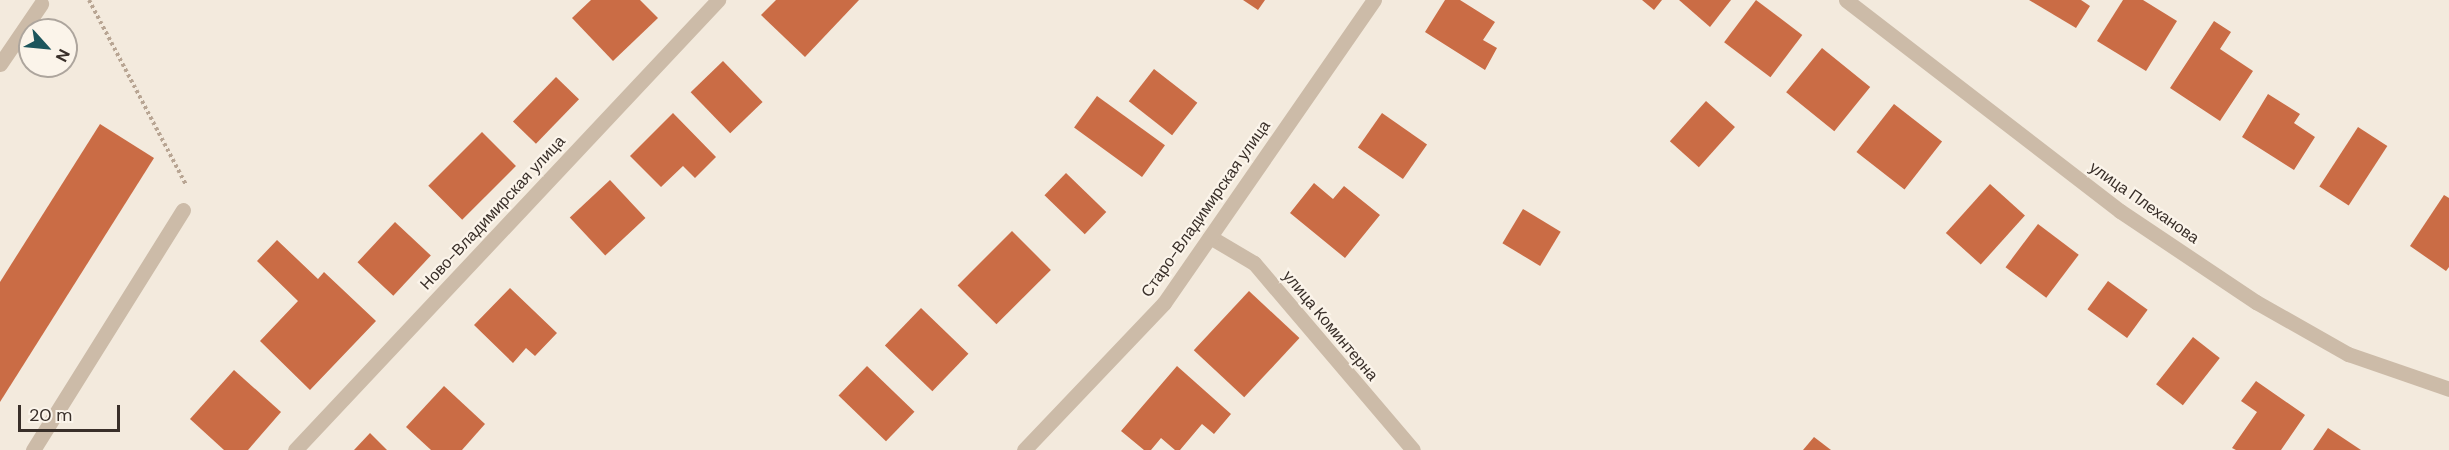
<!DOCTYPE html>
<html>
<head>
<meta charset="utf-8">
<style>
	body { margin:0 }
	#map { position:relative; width:2449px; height:450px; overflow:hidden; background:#f3eadd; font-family:"DM Sans",sans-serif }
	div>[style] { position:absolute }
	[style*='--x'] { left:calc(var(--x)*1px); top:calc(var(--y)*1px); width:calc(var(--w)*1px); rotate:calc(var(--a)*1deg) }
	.building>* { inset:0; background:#ca6c45; transform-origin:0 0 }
	.path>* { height:4px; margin-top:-2px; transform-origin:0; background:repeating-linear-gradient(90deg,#b8a593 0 3px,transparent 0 6px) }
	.minor>* { height:15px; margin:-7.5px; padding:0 7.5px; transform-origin:7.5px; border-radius:7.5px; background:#ccbba8 }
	span { translate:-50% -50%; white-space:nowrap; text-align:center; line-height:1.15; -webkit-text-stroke:4.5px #fbf4ea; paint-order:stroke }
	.street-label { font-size:16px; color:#392f29 }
	.north { position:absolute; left:18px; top:18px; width:60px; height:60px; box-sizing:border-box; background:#fbf4ea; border:2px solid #ada59d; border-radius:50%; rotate:117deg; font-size:16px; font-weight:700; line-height:24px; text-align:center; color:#392f29 }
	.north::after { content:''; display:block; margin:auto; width:21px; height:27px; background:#1c555c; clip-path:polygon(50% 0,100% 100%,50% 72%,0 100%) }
	.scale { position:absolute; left:18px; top:405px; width:102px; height:27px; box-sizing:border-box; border:3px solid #392f29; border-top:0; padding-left:8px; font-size:18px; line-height:21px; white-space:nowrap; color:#392f29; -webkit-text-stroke:4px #fbf4ea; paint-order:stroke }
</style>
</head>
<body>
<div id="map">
	<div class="building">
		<div style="clip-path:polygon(591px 0,640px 0,658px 18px,613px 61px,572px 18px)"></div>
		<div style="clip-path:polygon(776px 0,859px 0,805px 57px,761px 15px)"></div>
		<div style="clip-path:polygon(1243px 0,1265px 0,1258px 10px)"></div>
		<div style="clip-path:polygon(1445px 0,1460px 0,1495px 22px,1483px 40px,1497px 48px,1485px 70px,1425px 32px)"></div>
		<div style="clip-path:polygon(1642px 0,1662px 0,1654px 10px)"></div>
		<div style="clip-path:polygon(1679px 0,1731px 0,1710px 27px)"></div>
		<div style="left:1756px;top:0;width:58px;height:53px;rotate:37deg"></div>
		<div style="clip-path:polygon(2029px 0,2081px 0,2090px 6px,2076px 28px)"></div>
		<div style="clip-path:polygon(2123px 0,2143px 0,2177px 21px,2146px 71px,2097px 41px)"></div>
		<div style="clip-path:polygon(2214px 21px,2231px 32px,2220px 49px,2253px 71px,2220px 121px,2170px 88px)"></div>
		<div style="left:1822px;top:48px;width:62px;height:57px;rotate:39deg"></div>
		<div style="left:723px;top:61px;width:57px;height:45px;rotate:46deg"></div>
		<div style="left:1154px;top:69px;width:55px;height:41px;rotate:38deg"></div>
		<div style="left:556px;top:77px;width:32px;height:62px;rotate:44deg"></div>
		<div style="clip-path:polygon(2268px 94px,2300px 114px,2294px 123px,2315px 137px,2294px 170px,2242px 137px)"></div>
		<div style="left:1097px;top:96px;width:84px;height:39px;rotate:36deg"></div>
		<div style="left:1706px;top:101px;width:39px;height:54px;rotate:42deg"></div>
		<div style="left:1894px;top:104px;width:61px;height:61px;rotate:38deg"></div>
		<div style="clip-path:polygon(673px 113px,716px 157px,695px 178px,683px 166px,661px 187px,630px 156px)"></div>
		<div style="left:1382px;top:113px;width:55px;height:42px;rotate:35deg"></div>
		<div style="clip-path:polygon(100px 124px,154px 158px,0 402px,0 282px)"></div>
		<div style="left:2358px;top:127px;width:35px;height:71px;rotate:33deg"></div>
		<div style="left:482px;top:132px;width:48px;height:76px;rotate:45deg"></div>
		<div style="left:1066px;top:173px;width:56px;height:31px;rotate:44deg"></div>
		<div style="left:610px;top:180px;width:52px;height:55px;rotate:47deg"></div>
		<div style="clip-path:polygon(1314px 183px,1333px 199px,1344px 186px,1380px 215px,1345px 258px,1290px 213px)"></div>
		<div style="left:1990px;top:184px;width:47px;height:66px;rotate:42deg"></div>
		<div style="clip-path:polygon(2444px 195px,2449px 198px,2449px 267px,2446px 271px,2410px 246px)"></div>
		<div style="left:1523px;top:209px;width:44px;height:40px;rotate:31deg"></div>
		<div style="left:395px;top:222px;width:49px;height:55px;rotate:43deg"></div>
		<div style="left:2038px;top:224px;width:51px;height:54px;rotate:37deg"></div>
		<div style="left:1012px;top:231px;width:55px;height:77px;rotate:45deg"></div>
		<div style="clip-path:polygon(277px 240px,318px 279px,324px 272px,376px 321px,310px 390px,260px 341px,298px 301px,257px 261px)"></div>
		<div style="left:2108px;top:281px;width:49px;height:35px;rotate:36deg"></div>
		<div style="clip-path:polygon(510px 288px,557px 333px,535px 356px,526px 348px,513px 363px,474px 325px)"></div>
		<div style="left:1249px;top:291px;width:69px;height:81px;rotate:43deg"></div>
		<div style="left:921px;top:308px;width:66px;height:52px;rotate:44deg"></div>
		<div style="left:2193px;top:337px;width:34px;height:60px;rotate:38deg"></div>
		<div style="left:867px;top:366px;width:66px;height:41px;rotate:44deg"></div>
		<div style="clip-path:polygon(1177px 366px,1231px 414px,1214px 434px,1202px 424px,1180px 450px,1175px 450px,1161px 438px,1151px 450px,1144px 450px,1121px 431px)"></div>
		<div style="clip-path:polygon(234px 370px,281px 412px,248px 450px,224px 450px,190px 419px)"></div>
		<div style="clip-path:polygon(2256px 381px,2305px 415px,2281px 450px,2236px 450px,2232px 448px,2257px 412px,2241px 401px)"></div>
		<div style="clip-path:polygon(444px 386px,485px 424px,462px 450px,431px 450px,406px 427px)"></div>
		<div style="clip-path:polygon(2328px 428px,2361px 450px,2313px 450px)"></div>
		<div style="clip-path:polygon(370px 433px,387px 450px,354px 450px)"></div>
		<div style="clip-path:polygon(1814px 437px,1831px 450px,1803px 450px)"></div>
	</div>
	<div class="path">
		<div style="--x:89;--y:0;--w:209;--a:62.3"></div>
	</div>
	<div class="minor">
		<div style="--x:1846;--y:0;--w:346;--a:37.6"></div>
		<div style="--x:2120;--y:211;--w:164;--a:33.8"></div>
		<div style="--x:2256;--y:302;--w:106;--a:29.5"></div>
		<div style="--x:2348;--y:354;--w:107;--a:19.1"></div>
		<div style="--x:0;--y:64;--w:73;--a:-55.7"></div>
		<div style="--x:1210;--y:237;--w:51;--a:30.6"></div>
		<div style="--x:1254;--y:263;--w:245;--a:49.6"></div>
		<div style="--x:33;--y:450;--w:283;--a:-58"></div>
		<div style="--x:295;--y:450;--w:618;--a:-46.77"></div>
		<div style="--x:1024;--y:450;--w:203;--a:-46.4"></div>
		<div style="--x:1164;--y:303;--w:369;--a:-55.3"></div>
	</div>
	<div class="street-label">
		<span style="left:2144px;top:203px;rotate:35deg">улица Плеханова</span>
		<span style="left:1206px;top:209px;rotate:-55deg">Старо-Владимирская улица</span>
		<span style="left:493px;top:213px;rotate:-47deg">Ново-Владимирская улица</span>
		<span style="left:1330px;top:326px;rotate:50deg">улица Коминтерна</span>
	</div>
	<div class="north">N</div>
	<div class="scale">20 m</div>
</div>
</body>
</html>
